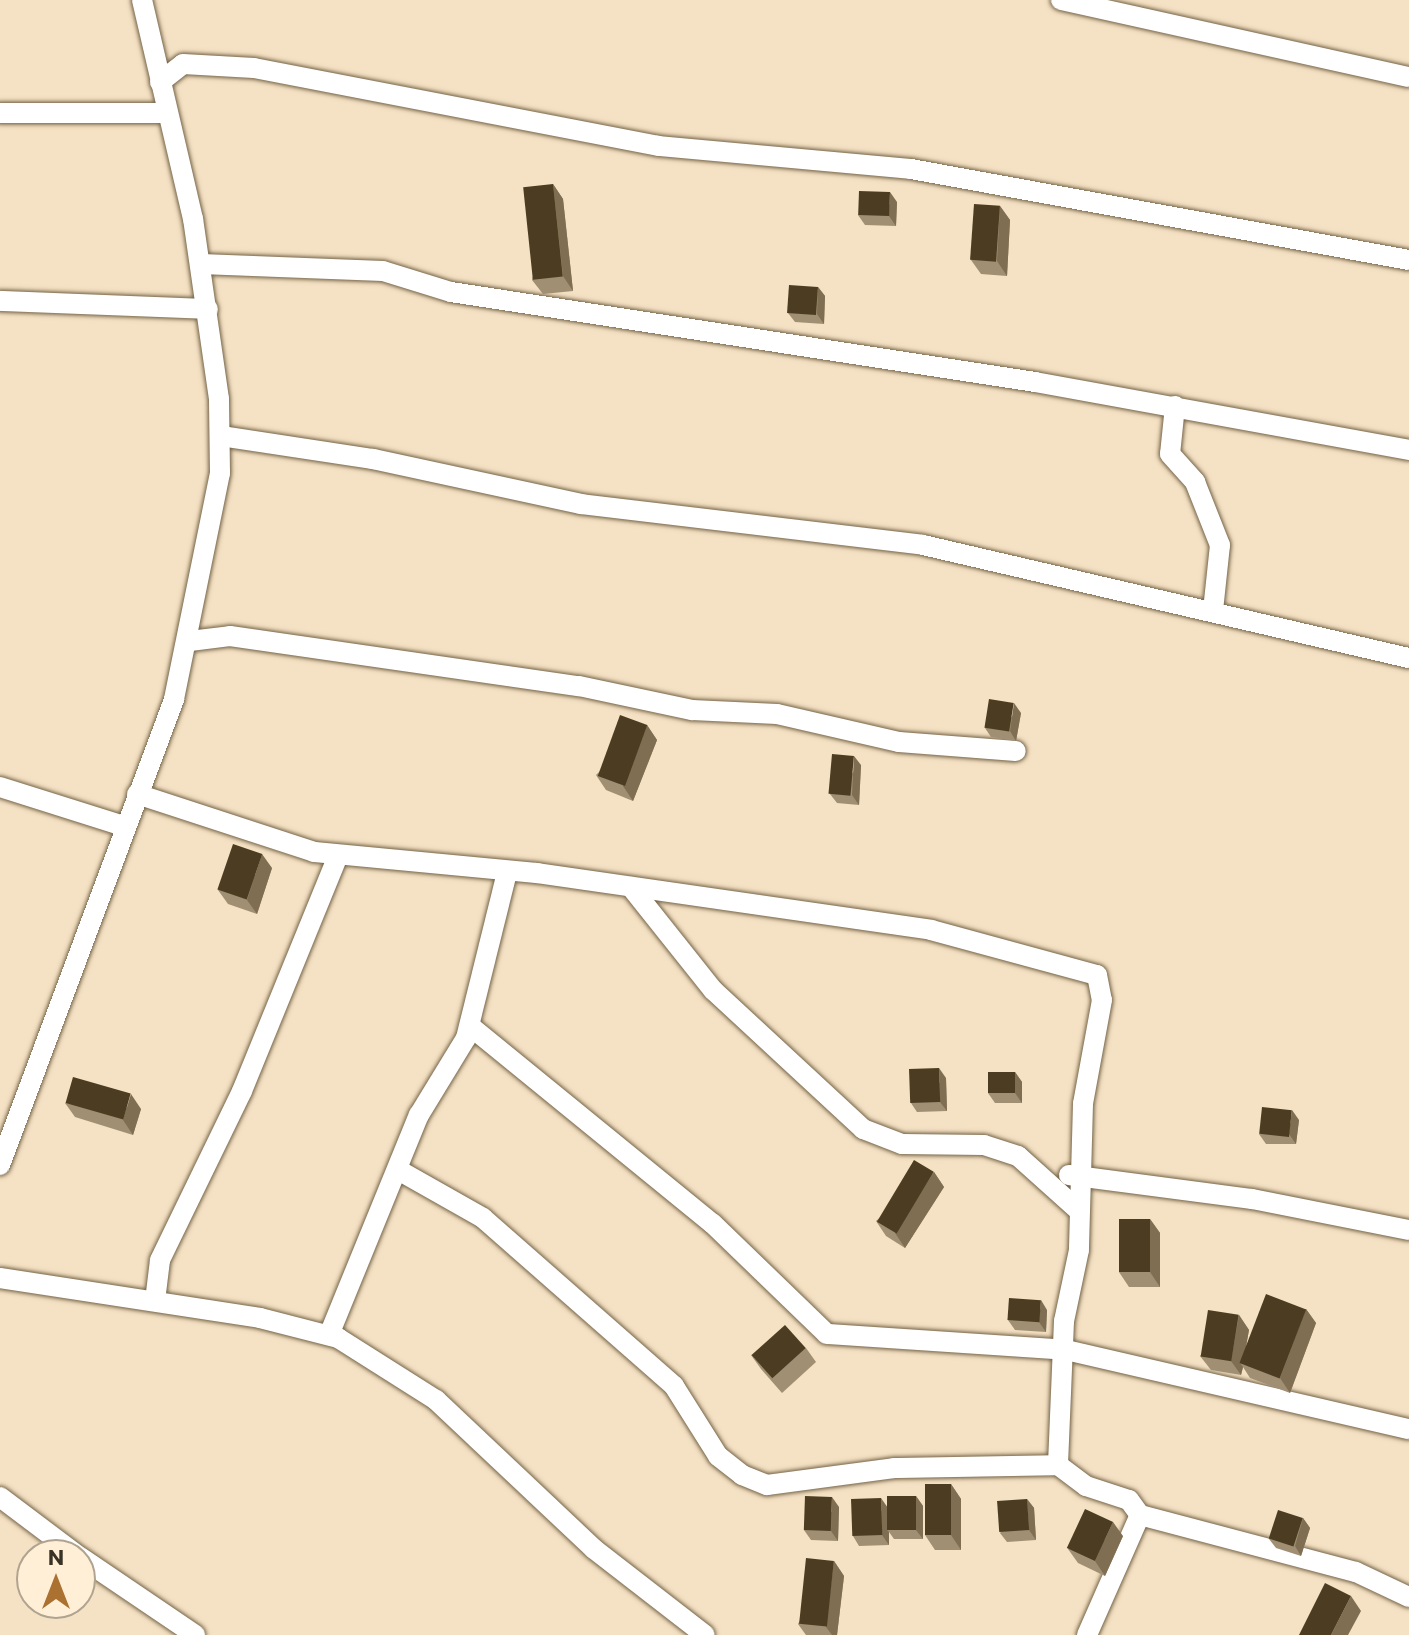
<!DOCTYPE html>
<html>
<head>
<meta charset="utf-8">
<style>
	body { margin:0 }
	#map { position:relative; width:1409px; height:1635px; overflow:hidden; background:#f5e1c3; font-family:Commissioner,sans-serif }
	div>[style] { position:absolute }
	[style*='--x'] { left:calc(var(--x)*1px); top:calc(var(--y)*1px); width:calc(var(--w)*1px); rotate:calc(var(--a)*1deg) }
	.roads { filter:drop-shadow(0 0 2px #746347) drop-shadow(0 0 2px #746347) }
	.minor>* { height:20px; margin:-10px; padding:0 10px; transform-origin:10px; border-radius:10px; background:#fff }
	.wall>* { inset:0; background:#a08f72 }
	.shaded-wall>* { inset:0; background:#7f6e52 }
	.building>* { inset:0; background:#4c3d22; transform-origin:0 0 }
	span { translate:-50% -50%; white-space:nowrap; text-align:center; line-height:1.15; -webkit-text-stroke:8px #ffefd6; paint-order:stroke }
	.north { position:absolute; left:16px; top:1539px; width:80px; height:80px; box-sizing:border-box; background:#ffefd6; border:2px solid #b0a390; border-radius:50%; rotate:0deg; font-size:22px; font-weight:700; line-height:32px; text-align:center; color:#393226 }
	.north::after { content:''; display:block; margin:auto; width:28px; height:36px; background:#ab7131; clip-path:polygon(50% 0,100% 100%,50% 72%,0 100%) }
</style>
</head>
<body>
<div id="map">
	<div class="roads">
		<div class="minor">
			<div style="--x:1061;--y:0;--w:356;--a:12.5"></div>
			<div style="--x:160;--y:82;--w:29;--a:-38"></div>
			<div style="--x:183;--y:64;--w:71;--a:3.2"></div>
			<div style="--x:254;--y:68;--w:412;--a:10.9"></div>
			<div style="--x:659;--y:146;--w:253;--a:5.2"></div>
			<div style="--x:911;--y:169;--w:506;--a:10.36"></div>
			<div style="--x:0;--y:113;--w:167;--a:0"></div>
			<div style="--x:201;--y:264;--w:182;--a:2.2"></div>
			<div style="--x:383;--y:271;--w:71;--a:17.2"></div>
			<div style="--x:451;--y:292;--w:591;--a:8.76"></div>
			<div style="--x:1035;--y:382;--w:380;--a:10.3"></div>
			<div style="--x:0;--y:301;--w:208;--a:2.2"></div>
			<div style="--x:1175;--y:406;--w:48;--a:95.9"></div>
			<div style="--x:1170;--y:454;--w:38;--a:48"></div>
			<div style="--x:1195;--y:482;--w:68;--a:68.4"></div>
			<div style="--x:1220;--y:545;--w:66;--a:96.1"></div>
			<div style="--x:221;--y:436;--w:154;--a:8.6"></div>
			<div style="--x:373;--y:459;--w:213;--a:12.2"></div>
			<div style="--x:581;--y:504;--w:344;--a:6.8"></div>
			<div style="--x:923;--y:545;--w:499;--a:13.1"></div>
			<div style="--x:190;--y:641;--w:40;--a:-7.1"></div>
			<div style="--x:230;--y:636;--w:353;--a:8.2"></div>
			<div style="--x:579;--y:686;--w:116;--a:12"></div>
			<div style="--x:692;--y:710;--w:85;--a:2.7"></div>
			<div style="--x:777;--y:714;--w:125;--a:12.9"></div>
			<div style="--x:899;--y:742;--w:117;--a:4.4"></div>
			<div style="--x:0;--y:787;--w:130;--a:17.5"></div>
			<div style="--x:137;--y:794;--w:186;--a:18.1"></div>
			<div style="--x:314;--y:852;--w:224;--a:5.4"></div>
			<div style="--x:537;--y:873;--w:398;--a:8.2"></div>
			<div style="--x:931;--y:930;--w:172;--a:15.2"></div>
			<div style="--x:1097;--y:975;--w:25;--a:79"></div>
			<div style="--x:1102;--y:1000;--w:106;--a:100.4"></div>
			<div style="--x:1083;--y:1104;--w:146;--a:91.6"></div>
			<div style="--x:1079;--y:1250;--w:73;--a:101.9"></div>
			<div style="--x:1064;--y:1321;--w:144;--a:92.4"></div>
			<div style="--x:1058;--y:1465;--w:35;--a:37"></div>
			<div style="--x:1086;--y:1486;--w:45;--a:18"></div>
			<div style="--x:1129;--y:1500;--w:19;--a:54"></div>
			<div style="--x:1140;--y:1515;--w:223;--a:14.8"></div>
			<div style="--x:1356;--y:1572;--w:59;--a:25.3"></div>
			<div style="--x:631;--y:887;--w:132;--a:51.5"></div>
			<div style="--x:713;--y:990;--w:205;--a:42.8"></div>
			<div style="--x:863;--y:1129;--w:42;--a:21"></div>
			<div style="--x:902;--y:1144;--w:82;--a:0.7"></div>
			<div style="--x:984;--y:1145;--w:36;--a:18"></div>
			<div style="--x:1018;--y:1156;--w:79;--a:41.9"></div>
			<div style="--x:470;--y:1026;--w:313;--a:39.2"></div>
			<div style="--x:713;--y:1224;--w:158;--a:44"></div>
			<div style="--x:827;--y:1334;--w:240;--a:3.8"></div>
			<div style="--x:1066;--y:1350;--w:352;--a:13"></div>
			<div style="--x:0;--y:1165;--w:497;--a:-69.5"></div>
			<div style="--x:174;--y:699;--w:231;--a:-78.5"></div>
			<div style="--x:220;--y:473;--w:74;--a:-90.8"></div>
			<div style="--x:219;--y:399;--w:182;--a:-98.2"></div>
			<div style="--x:193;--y:219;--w:225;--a:-103.1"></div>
			<div style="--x:400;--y:1171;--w:95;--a:29.5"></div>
			<div style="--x:483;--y:1218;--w:254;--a:41.3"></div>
			<div style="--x:674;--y:1386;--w:83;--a:57.8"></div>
			<div style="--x:718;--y:1456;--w:31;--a:38"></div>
			<div style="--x:742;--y:1475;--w:27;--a:22"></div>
			<div style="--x:767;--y:1485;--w:128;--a:-7.6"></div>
			<div style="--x:894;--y:1468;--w:164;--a:-1"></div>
			<div style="--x:1069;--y:1175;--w:185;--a:7.5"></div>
			<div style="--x:1252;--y:1199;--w:160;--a:11.2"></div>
			<div style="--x:0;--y:1278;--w:263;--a:8.7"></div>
			<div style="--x:260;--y:1318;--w:81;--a:14.4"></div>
			<div style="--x:338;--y:1338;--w:116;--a:32.3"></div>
			<div style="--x:436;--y:1400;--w:217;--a:43.3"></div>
			<div style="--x:594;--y:1549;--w:140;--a:37.8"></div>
			<div style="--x:155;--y:1301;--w:41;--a:-83"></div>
			<div style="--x:160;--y:1260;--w:188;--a:-64.1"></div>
			<div style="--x:242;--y:1091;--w:254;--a:-67.8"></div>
			<div style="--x:329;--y:1335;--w:238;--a:-67.8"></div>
			<div style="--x:419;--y:1115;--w:90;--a:-58.6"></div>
			<div style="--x:466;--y:1038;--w:171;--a:-76.1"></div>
			<div style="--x:0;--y:1497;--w:96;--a:37"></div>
			<div style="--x:80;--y:1557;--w:139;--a:34.1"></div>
			<div style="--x:1087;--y:1635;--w:131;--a:-66.2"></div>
		</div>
	</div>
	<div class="wall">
		<div style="clip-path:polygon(553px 184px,563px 199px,573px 291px,543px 294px,532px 280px)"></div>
		<div style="clip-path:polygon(897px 202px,896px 226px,865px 225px,858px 215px)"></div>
		<div style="clip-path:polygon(1000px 206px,1010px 220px,1007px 276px,981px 274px,971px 260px)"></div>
		<div style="clip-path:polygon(818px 287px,825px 296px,824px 324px,795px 322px,788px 313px)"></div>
		<div style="clip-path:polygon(1021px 713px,1016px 741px,991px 737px,985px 728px)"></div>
		<div style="clip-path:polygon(647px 725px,657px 740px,633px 801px,606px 790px,596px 775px)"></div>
		<div style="clip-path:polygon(861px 765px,859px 805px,837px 803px,830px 794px)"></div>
		<div style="clip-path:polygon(272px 868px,257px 914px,228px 904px,218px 890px)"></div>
		<div style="clip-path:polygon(1015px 1072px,1022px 1082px,1022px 1103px,995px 1103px,988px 1093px)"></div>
		<div style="clip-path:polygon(946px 1078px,947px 1111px,917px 1112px,911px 1103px)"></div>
		<div style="clip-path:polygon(65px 1103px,141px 1109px,133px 1135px,75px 1117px)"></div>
		<div style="clip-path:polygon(1299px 1120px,1296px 1144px,1266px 1144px,1259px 1134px)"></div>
		<div style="clip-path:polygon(934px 1172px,944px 1187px,905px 1248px,886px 1236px,876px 1221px)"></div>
		<div style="clip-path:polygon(1150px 1219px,1160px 1233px,1160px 1287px,1129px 1287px,1119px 1272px)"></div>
		<div style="clip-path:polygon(1306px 1309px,1316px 1323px,1290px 1393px,1250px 1378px,1243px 1367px,1241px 1375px,1211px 1370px,1200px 1356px,1239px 1315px,1249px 1330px,1246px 1346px)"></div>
		<div style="clip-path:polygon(1047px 1310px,1046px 1332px,1015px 1330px,1008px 1320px)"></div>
		<div style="clip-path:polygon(806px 1348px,816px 1362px,782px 1393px,761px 1369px,751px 1355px)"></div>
		<div style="clip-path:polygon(951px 1484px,961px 1499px,961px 1550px,935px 1550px,925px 1535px)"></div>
		<div style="clip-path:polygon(916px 1496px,923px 1506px,923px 1539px,894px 1539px,889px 1532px,889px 1545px,859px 1546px,853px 1536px,887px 1506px)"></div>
		<div style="clip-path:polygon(1027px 1499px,1034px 1508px,1036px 1540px,1007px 1542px,1000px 1533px)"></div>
		<div style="clip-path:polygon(839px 1507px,838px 1541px,811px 1540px,804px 1530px)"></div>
		<div style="clip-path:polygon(1303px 1518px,1310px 1528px,1301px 1556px,1276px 1548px,1269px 1539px)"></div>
		<div style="clip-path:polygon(1123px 1536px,1105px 1576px,1078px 1563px,1068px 1549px)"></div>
		<div style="clip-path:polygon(834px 1561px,844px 1576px,837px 1635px,806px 1635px,798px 1624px)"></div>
	</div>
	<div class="shaded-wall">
		<div style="clip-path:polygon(553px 184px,563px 199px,573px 291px,563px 276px)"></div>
		<div style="clip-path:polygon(890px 192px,897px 202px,896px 226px,889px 216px)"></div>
		<div style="clip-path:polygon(1000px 206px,1010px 220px,1007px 276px,997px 261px)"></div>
		<div style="clip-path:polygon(818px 287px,825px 296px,824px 324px,817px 314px)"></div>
		<div style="clip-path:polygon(1014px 703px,1021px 713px,1016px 741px,1010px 731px)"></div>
		<div style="clip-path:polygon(647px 725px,657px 740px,633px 801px,623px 786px)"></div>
		<div style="clip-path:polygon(854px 756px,861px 765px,859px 805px,852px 795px)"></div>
		<div style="clip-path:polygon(262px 854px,272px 868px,257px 914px,247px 900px)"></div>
		<div style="clip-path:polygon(939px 1068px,946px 1078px,947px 1111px,940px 1102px)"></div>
		<div style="clip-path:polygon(1015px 1072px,1022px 1082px,1022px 1103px,1015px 1093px)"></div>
		<div style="clip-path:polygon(131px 1094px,141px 1109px,133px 1135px,123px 1120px)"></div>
		<div style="clip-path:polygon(1292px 1110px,1299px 1120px,1296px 1144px,1289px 1134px)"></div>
		<div style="clip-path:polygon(934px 1172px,944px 1187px,905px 1248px,895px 1233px)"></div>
		<div style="clip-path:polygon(1150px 1219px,1160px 1233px,1160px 1287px,1150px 1272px)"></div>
		<div style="clip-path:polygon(1041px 1300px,1047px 1310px,1046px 1332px,1039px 1322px)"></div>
		<div style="clip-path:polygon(1306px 1309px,1316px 1323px,1290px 1393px,1280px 1378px)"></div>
		<div style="clip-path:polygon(1239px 1315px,1249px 1330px,1243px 1364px,1240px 1363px,1243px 1367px,1241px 1375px,1231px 1361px)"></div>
		<div style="clip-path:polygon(951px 1484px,961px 1499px,961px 1550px,951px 1535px)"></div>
		<div style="clip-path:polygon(916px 1496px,923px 1506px,923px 1539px,916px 1530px)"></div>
		<div style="clip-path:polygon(832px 1497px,839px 1507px,838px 1541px,831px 1531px)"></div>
		<div style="clip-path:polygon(881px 1498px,888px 1508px,887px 1530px,889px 1532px,889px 1545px,882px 1535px)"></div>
		<div style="clip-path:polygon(1027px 1499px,1034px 1508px,1036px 1540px,1029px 1530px)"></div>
		<div style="clip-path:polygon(1303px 1518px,1310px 1528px,1301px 1556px,1295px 1546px)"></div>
		<div style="clip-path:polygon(1113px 1522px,1123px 1536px,1105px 1576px,1095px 1561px)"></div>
		<div style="clip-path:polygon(834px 1561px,844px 1576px,837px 1635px,832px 1635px,826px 1627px)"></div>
		<div style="clip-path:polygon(1351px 1596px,1361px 1611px,1348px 1635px,1331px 1635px)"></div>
	</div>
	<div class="building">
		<div style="left:553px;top:184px;width:93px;height:30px;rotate:84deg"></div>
		<div style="left:859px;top:191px;width:31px;height:24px;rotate:2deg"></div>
		<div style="left:974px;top:204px;width:26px;height:56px;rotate:4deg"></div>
		<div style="left:789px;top:285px;width:29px;height:28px;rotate:4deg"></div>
		<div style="left:989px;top:699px;width:25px;height:29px;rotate:9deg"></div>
		<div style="left:620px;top:715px;width:29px;height:65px;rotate:20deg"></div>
		<div style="left:832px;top:754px;width:22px;height:40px;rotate:5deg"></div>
		<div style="left:233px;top:844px;width:31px;height:48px;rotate:19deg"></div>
		<div style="left:939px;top:1068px;width:34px;height:30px;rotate:88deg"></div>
		<div style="left:988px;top:1072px;width:27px;height:21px"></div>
		<div style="left:73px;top:1077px;width:60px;height:27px;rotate:16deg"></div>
		<div style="left:1262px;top:1107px;width:30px;height:27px;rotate:6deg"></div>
		<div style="left:914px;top:1160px;width:23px;height:72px;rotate:31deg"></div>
		<div style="left:1119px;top:1219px;width:31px;height:53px"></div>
		<div style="left:1266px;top:1294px;width:43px;height:74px;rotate:21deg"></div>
		<div style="left:1009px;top:1298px;width:32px;height:22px;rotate:4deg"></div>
		<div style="left:1208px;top:1310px;width:31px;height:47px;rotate:9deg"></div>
		<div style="left:785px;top:1325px;width:31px;height:45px;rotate:48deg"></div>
		<div style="left:925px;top:1484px;width:26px;height:51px"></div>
		<div style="left:805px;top:1496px;width:27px;height:34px;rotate:2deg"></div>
		<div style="left:887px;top:1496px;width:29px;height:34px"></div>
		<div style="left:881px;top:1498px;width:37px;height:30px;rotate:88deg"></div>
		<div style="left:1027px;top:1499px;width:31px;height:30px;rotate:86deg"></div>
		<div style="left:1085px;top:1509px;width:31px;height:43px;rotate:25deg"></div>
		<div style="left:1278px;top:1510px;width:26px;height:30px;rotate:18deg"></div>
		<div style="left:806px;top:1558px;width:28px;height:66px;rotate:6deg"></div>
		<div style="clip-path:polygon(1325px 1583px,1351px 1596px,1331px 1635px,1299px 1635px)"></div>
	</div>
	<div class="north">N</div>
</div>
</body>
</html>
